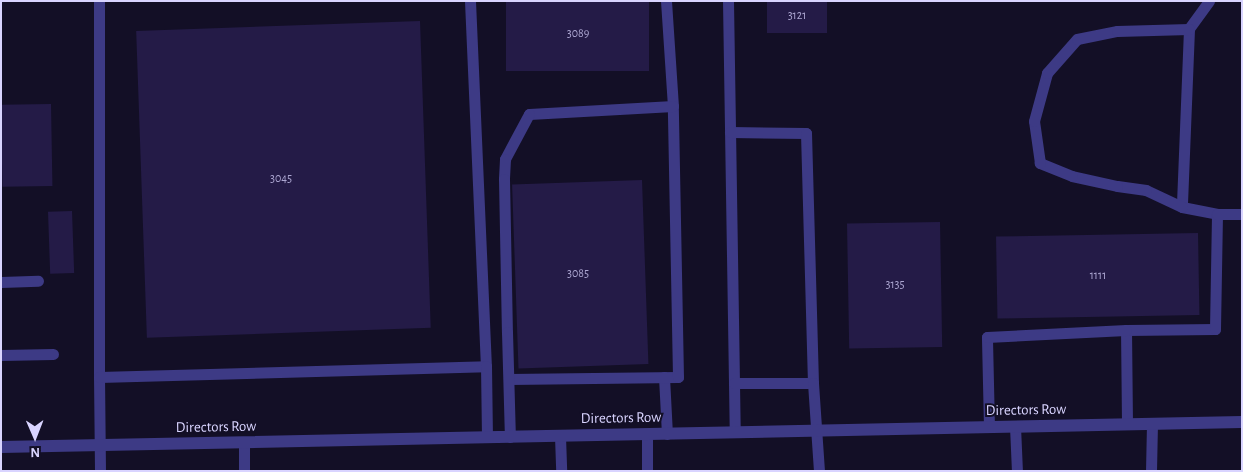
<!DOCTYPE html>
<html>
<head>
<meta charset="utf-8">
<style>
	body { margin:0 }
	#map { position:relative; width:1243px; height:472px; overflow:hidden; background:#130f26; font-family:"Alegreya Sans",sans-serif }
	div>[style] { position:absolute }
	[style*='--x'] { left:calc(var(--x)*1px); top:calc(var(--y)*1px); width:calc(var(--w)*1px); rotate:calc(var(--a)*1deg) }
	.building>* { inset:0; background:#241b47; transform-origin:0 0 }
	.lane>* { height:11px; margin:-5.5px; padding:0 5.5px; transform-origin:5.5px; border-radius:5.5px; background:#3d3a85 }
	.street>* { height:12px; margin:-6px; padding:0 6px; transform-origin:6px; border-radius:6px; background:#3d3a85 }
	span { translate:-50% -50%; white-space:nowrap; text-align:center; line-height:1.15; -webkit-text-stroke:4px #130f26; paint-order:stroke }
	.number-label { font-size:12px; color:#aca6d1 }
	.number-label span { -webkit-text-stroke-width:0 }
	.street-label { font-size:15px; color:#d9d4ff }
	.frame { position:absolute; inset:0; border:2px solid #d9d4ff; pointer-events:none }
	.north { position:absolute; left:10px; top:412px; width:50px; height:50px; -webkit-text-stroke:4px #130f26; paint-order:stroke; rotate:179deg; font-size:14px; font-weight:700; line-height:20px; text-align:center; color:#d9d4ff }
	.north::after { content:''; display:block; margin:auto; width:18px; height:22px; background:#d9d4ff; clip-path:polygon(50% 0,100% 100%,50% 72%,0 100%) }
</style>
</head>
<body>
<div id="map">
	<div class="building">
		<div style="left:506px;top:1px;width:143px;height:70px"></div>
		<div style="left:767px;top:1px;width:60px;height:32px"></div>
		<div style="left:420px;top:21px;width:307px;height:284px;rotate:88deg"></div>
		<div style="left:51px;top:104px;width:82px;height:50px;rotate:89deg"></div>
		<div style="left:642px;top:180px;width:184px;height:130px;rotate:88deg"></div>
		<div style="left:72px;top:211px;width:62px;height:24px;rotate:88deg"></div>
		<div style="left:940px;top:222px;width:125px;height:93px;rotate:89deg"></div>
		<div style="left:1198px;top:233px;width:82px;height:202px;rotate:89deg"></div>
	</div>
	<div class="lane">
		<div style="--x:470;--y:1;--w:365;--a:87.5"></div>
		<div style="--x:666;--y:1;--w:105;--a:86.2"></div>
		<div style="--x:728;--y:1;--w:431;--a:89.1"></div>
		<div style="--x:1209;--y:1;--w:34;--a:126"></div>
		<div style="--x:1189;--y:29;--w:178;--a:92.3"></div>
		<div style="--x:1182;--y:207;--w:36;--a:11"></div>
		<div style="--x:730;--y:132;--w:76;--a:0.8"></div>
		<div style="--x:806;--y:133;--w:250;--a:88.4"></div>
		<div style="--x:1182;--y:207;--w:40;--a:-155"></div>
		<div style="--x:1146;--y:190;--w:29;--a:-172"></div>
		<div style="--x:1117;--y:186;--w:46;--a:-167.5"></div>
		<div style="--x:1072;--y:176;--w:35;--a:-158"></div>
		<div style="--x:1040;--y:163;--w:42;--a:-98.1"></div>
		<div style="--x:1034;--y:121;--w:50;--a:-74.8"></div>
		<div style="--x:1047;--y:73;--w:45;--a:-48.6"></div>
		<div style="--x:1077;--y:39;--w:41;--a:-11.3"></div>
		<div style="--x:1117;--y:31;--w:72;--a:-1.6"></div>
		<div style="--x:1;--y:282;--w:37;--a:-2"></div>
		<div style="--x:1;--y:355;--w:52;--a:-1.1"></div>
		<div style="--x:99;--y:377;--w:376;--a:-90"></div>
		<div style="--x:664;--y:377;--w:57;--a:87"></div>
		<div style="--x:509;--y:379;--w:169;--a:-0.7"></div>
		<div style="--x:678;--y:377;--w:271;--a:-91.1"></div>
		<div style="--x:673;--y:106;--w:144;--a:176.8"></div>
		<div style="--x:529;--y:114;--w:51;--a:118.1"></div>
		<div style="--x:505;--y:159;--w:20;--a:93"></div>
		<div style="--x:504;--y:179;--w:153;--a:88.9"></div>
		<div style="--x:507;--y:332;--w:105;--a:88.4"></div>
		<div style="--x:734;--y:383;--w:79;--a:0"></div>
		<div style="--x:813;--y:383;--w:88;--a:86.1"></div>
		<div style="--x:1127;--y:424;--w:94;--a:-90.6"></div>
		<div style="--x:1126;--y:330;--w:89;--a:-0.6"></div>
		<div style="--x:1215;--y:329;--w:115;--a:-89"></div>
		<div style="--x:1217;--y:214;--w:25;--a:0"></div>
		<div style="--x:1015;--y:426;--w:45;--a:87.5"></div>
		<div style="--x:989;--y:427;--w:90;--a:-91.3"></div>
		<div style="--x:987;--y:337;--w:139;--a:-2.9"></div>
		<div style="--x:647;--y:434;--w:37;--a:90"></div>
		<div style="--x:560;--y:436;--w:35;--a:88"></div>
		<div style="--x:244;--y:442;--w:29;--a:90"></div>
		<div style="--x:100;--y:471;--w:94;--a:-90.6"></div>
		<div style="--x:99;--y:377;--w:387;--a:-1.6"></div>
		<div style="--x:486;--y:366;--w:71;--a:89.2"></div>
		<div style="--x:1151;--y:471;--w:47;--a:-88.8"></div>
	</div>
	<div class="street">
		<div style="--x:1;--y:447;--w:1241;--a:-1.15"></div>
	</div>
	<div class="number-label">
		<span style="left:797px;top:16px">3121</span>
		<span style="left:578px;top:34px">3089</span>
		<span style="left:281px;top:179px">3045</span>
		<span style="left:578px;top:274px">3085</span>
		<span style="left:1098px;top:276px">1111</span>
		<span style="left:895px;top:285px">3135</span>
	</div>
	<div class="street-label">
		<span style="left:1026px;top:410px;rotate:-1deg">Directors Row</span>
		<span style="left:621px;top:418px;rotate:-1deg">Directors Row</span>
		<span style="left:216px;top:427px;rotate:-1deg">Directors Row</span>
	</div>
	<div class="frame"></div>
	<div class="north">N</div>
</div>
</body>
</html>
